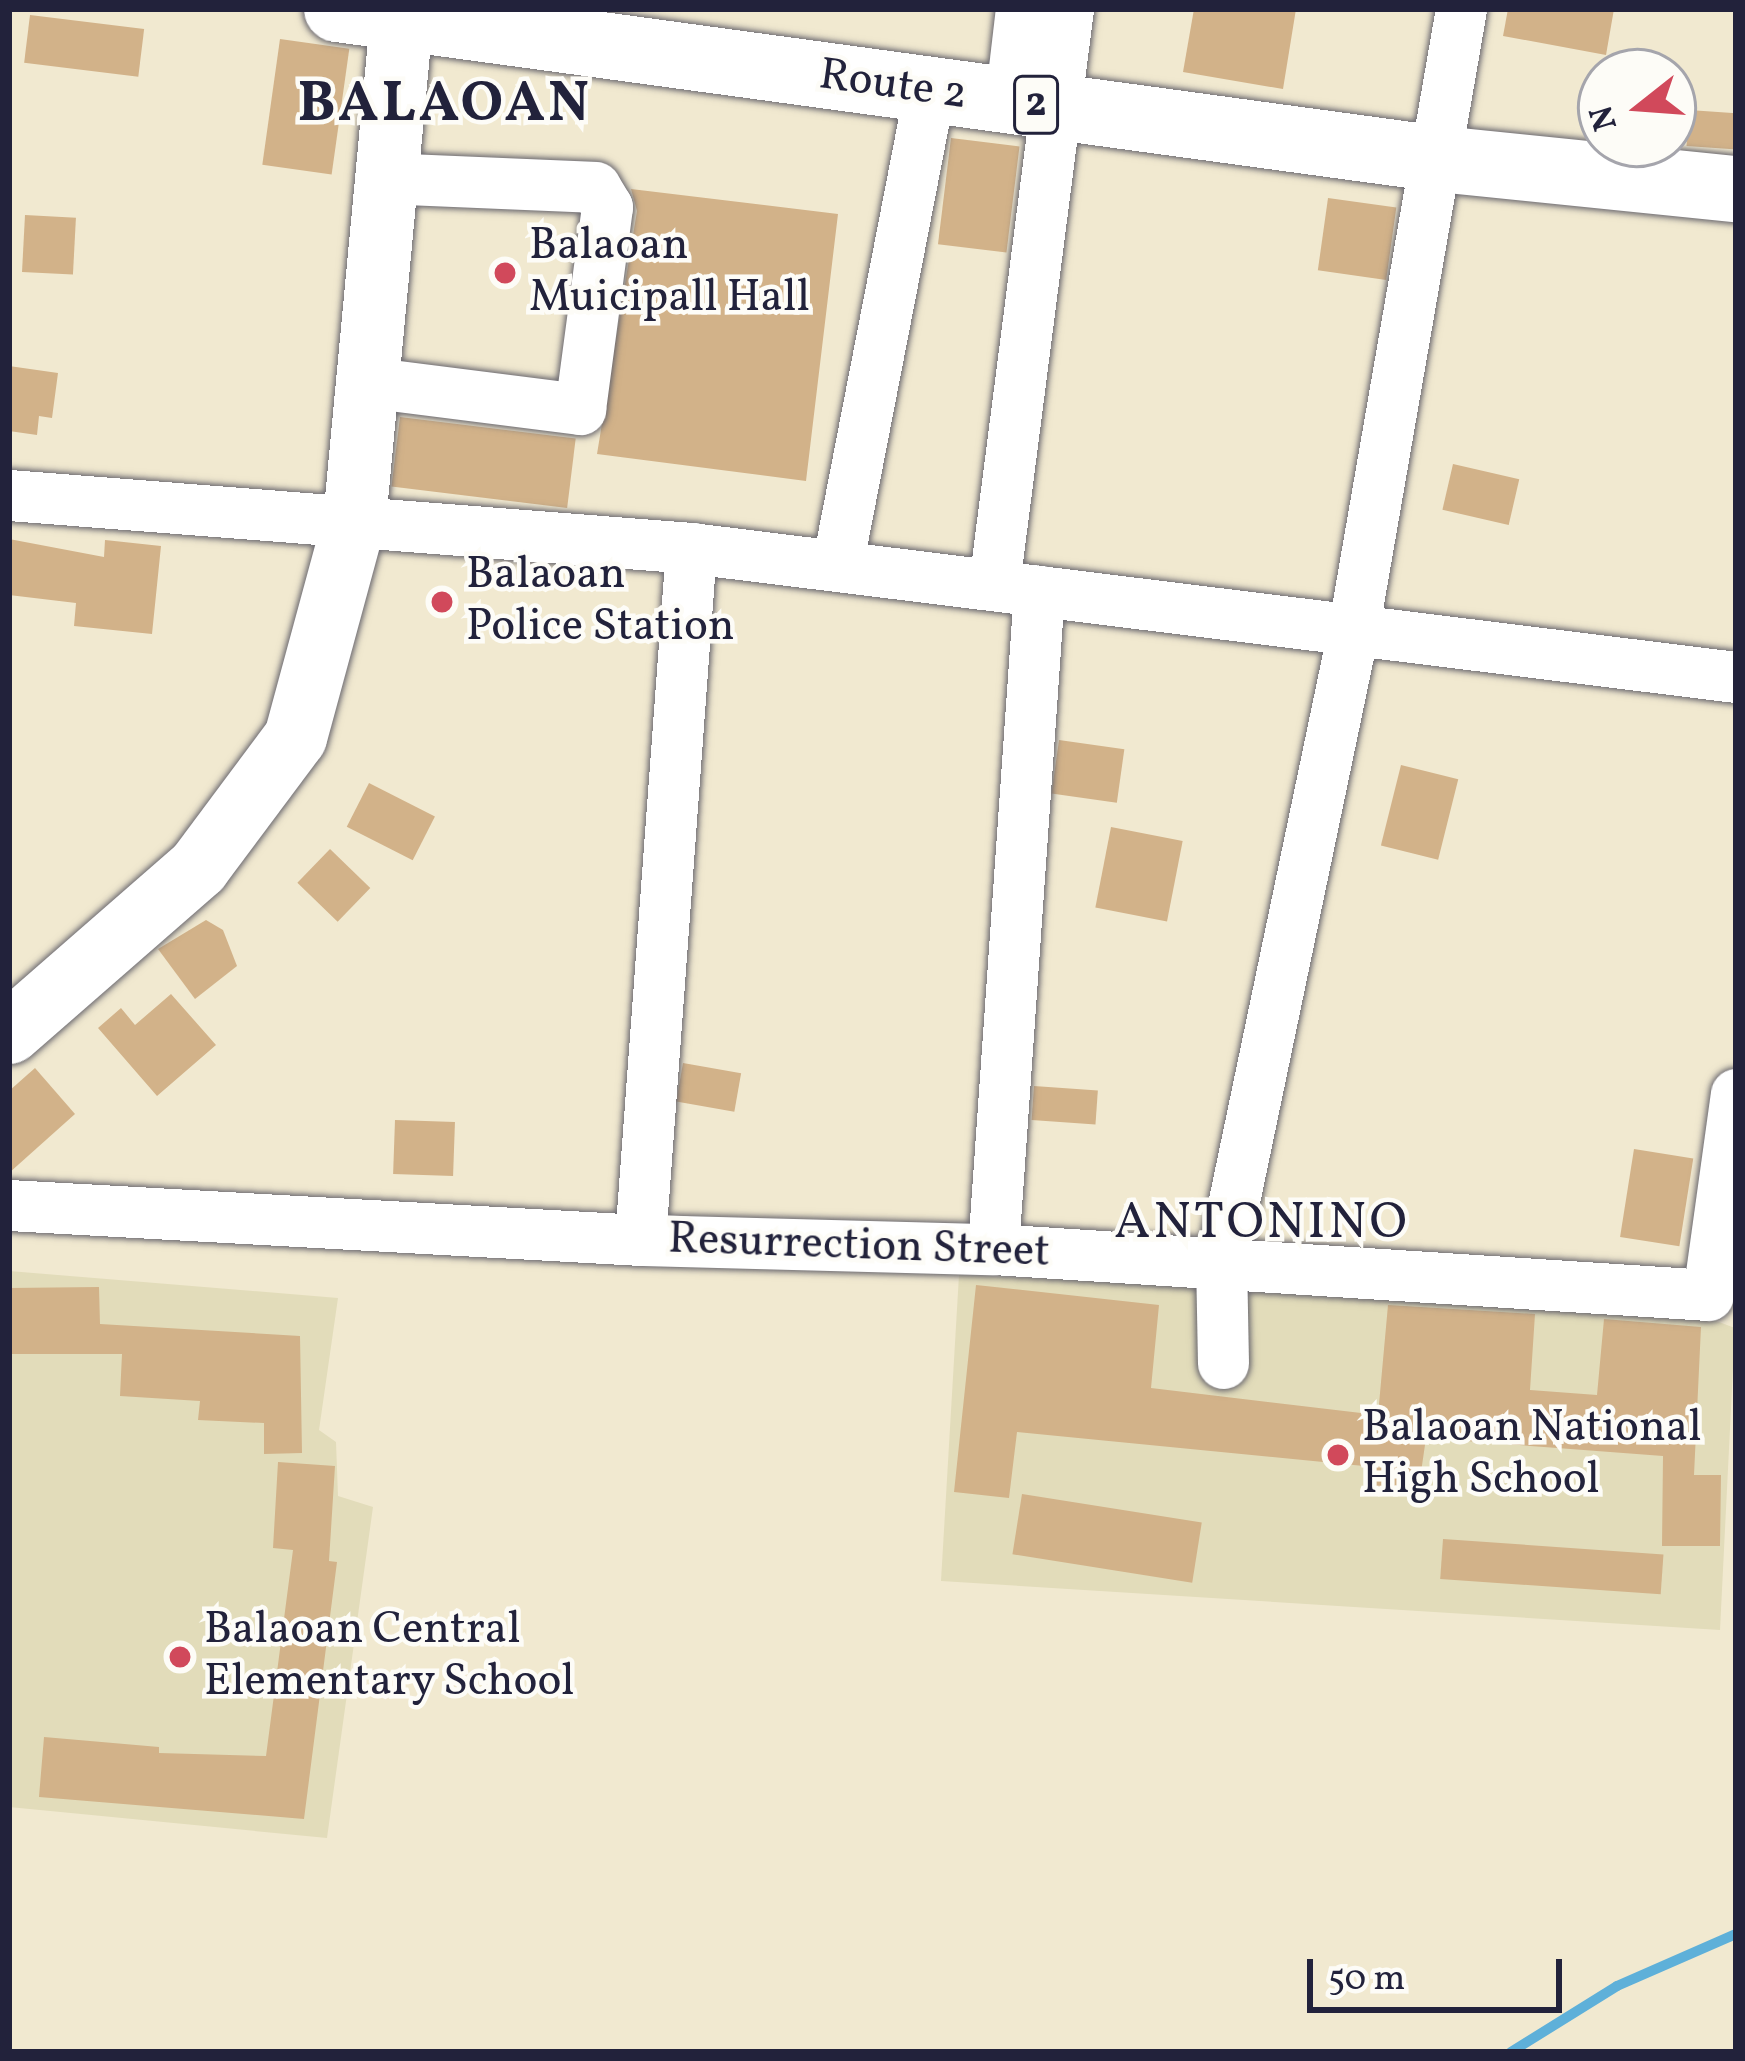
<!DOCTYPE html>
<html>
<head>
<meta charset="utf-8">
<style>
	body { margin:0 }
	#map { position:relative; width:1745px; height:2061px; overflow:hidden; background:#f1e9d0; font-family:Vollkorn,serif }
	div>[style] { position:absolute }
	[style*='--x'] { left:calc(var(--x)*1px); top:calc(var(--y)*1px); width:calc(var(--w)*1px); rotate:calc(var(--a)*1deg) }
	.built>* { inset:0; background:#e2dcba }
	.stream>* { height:10px; margin:-5px; padding:0 5px; transform-origin:5px; border-radius:5px; background:#5eb0d9 }
	.building>* { inset:0; background:#d2b289; transform-origin:0 0 }
	.roads { filter:drop-shadow(0 0 3px #6a686f) drop-shadow(0 0 3px #6a686f) }
	.minor>* { height:51px; margin:-25.5px; padding:0 25.5px; transform-origin:25.5px; border-radius:25.5px; background:#fff }
	.major>* { height:63px; margin:-31.5px; padding:0 31.5px; transform-origin:31.5px; border-radius:31.5px; background:#fff }
	.highway>* { height:66px; margin:-33px; padding:0 33px; transform-origin:33px; border-radius:33px; background:#fff }
	.dots>* { width:33px; height:33px; translate:-50% -50%; box-sizing:border-box; border:6px solid #fdfcf7; border-radius:50% }
	span { translate:-50% -50%; white-space:nowrap; text-align:center; line-height:1.15; -webkit-text-stroke:9px #fdfcf7; paint-order:stroke }
	.shield-label span { padding:3px 9px; background:#fdfcf7; border:3px solid; border-radius:9px; -webkit-text-stroke-width:0 }
	.shield-label { font-size:42px; color:#22223b; font-weight:700 }
	.street-label { font-size:45px; color:#22223b }
	.poi-label { font-size:45px; color:#22223b }
	.left { translate:0 -50%; text-align:left }
	.quarter-label { font-size:51px; color:#22223b; letter-spacing:3px }
	.district-label { font-size:57px; color:#22223b; font-weight:700; letter-spacing:3px }
	.frame { position:absolute; inset:0; border:12px solid #22223b; pointer-events:none }
	.north { position:absolute; left:1577px; top:48px; width:120px; height:120px; box-sizing:border-box; background:#fdfcf7; border:3px solid #a5a5ac; border-radius:50%; rotate:253deg; font-size:33px; font-weight:700; line-height:48px; text-align:center; color:#22223b }
	.north::after { content:''; display:block; margin:auto; width:42px; height:54px; background:#d1495b; clip-path:polygon(50% 0,100% 100%,50% 72%,0 100%) }
	.scale { position:absolute; left:1307px; top:1959px; width:255px; height:54px; box-sizing:border-box; border:6px solid #22223b; border-top:0; padding-left:15px; font-size:36px; line-height:42px; white-space:nowrap; color:#22223b; -webkit-text-stroke:9px #fdfcf7; paint-order:stroke }
</style>
</head>
<body>
<div id="map">
	<div class="built">
		<div style="clip-path:polygon(9px 1271px,338px 1298px,319px 1430px,336px 1442px,338px 1496px,373px 1507px,327px 1838px,9px 1807px)"></div>
		<div style="clip-path:polygon(959px 1275px,1681px 1308px,1735px 1328px,1720px 1630px,941px 1581px)"></div>
	</div>
	<div class="stream">
		<div style="--x:1511;--y:2052;--w:125;--a:-31.9"></div>
		<div style="--x:1617;--y:1986;--w:130;--a:-23.6"></div>
	</div>
	<div class="building">
		<div style="clip-path:polygon(1194px 9px,1296px 9px,1283px 89px,1183px 72px)"></div>
		<div style="clip-path:polygon(1508px 9px,1614px 9px,1606px 55px,1503px 36px)"></div>
		<div style="left:30px;top:15px;width:115px;height:48px;rotate:7deg"></div>
		<div style="left:280px;top:39px;width:70px;height:127px;rotate:8deg"></div>
		<div style="left:1689px;top:110px;width:47px;height:36px;rotate:4deg"></div>
		<div style="left:951px;top:138px;width:69px;height:107px;rotate:7deg"></div>
		<div style="clip-path:polygon(631px 189px,838px 214px,806px 481px,597px 454px,637px 211px)"></div>
		<div style="left:1328px;top:198px;width:69px;height:73px;rotate:8deg"></div>
		<div style="left:25px;top:215px;width:51px;height:57px;rotate:3deg"></div>
		<div style="clip-path:polygon(9px 366px,58px 373px,52px 418px,39px 416px,37px 435px,9px 431px)"></div>
		<div style="left:400px;top:417px;width:177px;height:70px;rotate:7deg"></div>
		<div style="left:1453px;top:464px;width:68px;height:47px;rotate:13deg"></div>
		<div style="clip-path:polygon(9px 539px,104px 557px,105px 540px,161px 546px,152px 634px,74px 626px,76px 603px,9px 595px)"></div>
		<div style="left:1059px;top:740px;width:66px;height:54px;rotate:8deg"></div>
		<div style="left:1401px;top:765px;width:59px;height:83px;rotate:14deg"></div>
		<div style="left:369px;top:783px;width:74px;height:49px;rotate:27deg"></div>
		<div style="left:1111px;top:827px;width:73px;height:82px;rotate:11deg"></div>
		<div style="left:330px;top:849px;width:56px;height:47px;rotate:44deg"></div>
		<div style="clip-path:polygon(206px 920px,223px 930px,237px 966px,195px 999px,158px 949px)"></div>
		<div style="clip-path:polygon(171px 994px,216px 1045px,157px 1096px,98px 1028px,121px 1008px,135px 1025px)"></div>
		<div style="left:683px;top:1063px;width:59px;height:39px;rotate:10deg"></div>
		<div style="clip-path:polygon(35px 1068px,75px 1114px,9px 1173px,9px 1091px)"></div>
		<div style="left:1034px;top:1086px;width:64px;height:34px;rotate:4deg"></div>
		<div style="left:395px;top:1120px;width:60px;height:54px;rotate:2deg"></div>
		<div style="left:1634px;top:1149px;width:60px;height:89px;rotate:9deg"></div>
		<div style="clip-path:polygon(976px 1285px,1159px 1305px,1151px 1388px,1378px 1415px,1388px 1305px,1535px 1314px,1530px 1390px,1597px 1395px,1604px 1319px,1701px 1327px,1694px 1475px,1721px 1475px,1720px 1546px,1662px 1546px,1663px 1456px,1426px 1438px,1418px 1493px,1372px 1486px,1374px 1467px,1017px 1432px,1009px 1498px,954px 1492px)"></div>
		<div style="clip-path:polygon(99px 1287px,100px 1324px,300px 1336px,302px 1453px,264px 1454px,264px 1423px,198px 1420px,200px 1401px,120px 1396px,122px 1354px,9px 1354px,9px 1288px)"></div>
		<div style="clip-path:polygon(278px 1462px,335px 1466px,329px 1561px,337px 1562px,304px 1819px,39px 1797px,44px 1737px,159px 1747px,159px 1753px,266px 1756px,293px 1550px,273px 1548px)"></div>
		<div style="left:1022px;top:1494px;width:182px;height:61px;rotate:9deg"></div>
		<div style="left:1443px;top:1539px;width:221px;height:40px;rotate:4deg"></div>
	</div>
	<div class="roads">
		<div class="minor">
			<div style="--x:1010;--y:102;--w:94;--a:-83.3"></div>
			<div style="--x:366;--y:382;--w:216;--a:7.2"></div>
			<div style="--x:580;--y:409;--w:204;--a:-82.4"></div>
			<div style="--x:607;--y:207;--w:23;--a:-121"></div>
			<div style="--x:595;--y:187;--w:211;--a:-177.6"></div>
			<div style="--x:9;--y:495;--w:684;--a:4.44"></div>
			<div style="--x:691;--y:548;--w:1053;--a:7.04"></div>
			<div style="--x:837;--y:566;--w:484;--a:-79"></div>
			<div style="--x:994;--y:584;--w:580;--a:-82.67"></div>
			<div style="--x:9;--y:1205;--w:632;--a:3.17"></div>
			<div style="--x:640;--y:1240;--w:353;--a:1.5"></div>
			<div style="--x:993;--y:1249;--w:716;--a:3.68"></div>
			<div style="--x:1708;--y:1295;--w:203;--a:-82.1"></div>
			<div style="--x:640;--y:1240;--w:694;--a:-85.78"></div>
			<div style="--x:993;--y:1249;--w:660;--a:-86"></div>
			<div style="--x:1223;--y:1363;--w:100;--a:-91.1"></div>
			<div style="--x:1221;--y:1263;--w:646;--a:-78.2"></div>
			<div style="--x:1353;--y:631;--w:631;--a:-80.15"></div>
		</div>
		<div class="major">
			<div style="--x:9;--y:1032;--w:251;--a:-41.1"></div>
			<div style="--x:198;--y:867;--w:162;--a:-53.3"></div>
			<div style="--x:295;--y:737;--w:225;--a:-74.8"></div>
			<div style="--x:354;--y:520;--w:513;--a:-84.63"></div>
		</div>
		<div class="highway">
			<div style="--x:337;--y:9;--w:1112;--a:7.75"></div>
			<div style="--x:1439;--y:159;--w:299;--a:5.8"></div>
		</div>
	</div>
	<div class="dots">
		<div style="left:505px;top:273px;background:#d1495b"></div>
		<div style="left:442px;top:602px;background:#d1495b"></div>
		<div style="left:1338px;top:1455px;background:#d1495b"></div>
		<div style="left:180px;top:1657px;background:#d1495b"></div>
	</div>
	<div class="shield-label">
		<span style="left:1036px;top:105px">2</span>
	</div>
	<div class="street-label">
		<span style="left:893px;top:86px;rotate:8deg">Route 2</span>
		<span style="left:859px;top:1247px;rotate:2deg">Resurrection Street</span>
	</div>
	<div class="poi-label">
		<span class="left" style="left:529px;top:273px">Balaoan<br>Muicipall Hall</span>
		<span class="left" style="left:466px;top:602px">Balaoan<br>Police Station</span>
		<span class="left" style="left:1362px;top:1455px">Balaoan National<br>High School</span>
		<span class="left" style="left:204px;top:1657px">Balaoan Central<br>Elementary School</span>
	</div>
	<div class="quarter-label">
		<span style="left:1262px;top:1224px">ANTONINO</span>
	</div>
	<div class="district-label">
		<span style="left:445px;top:106px">BALAOAN</span>
	</div>
	<div class="frame"></div>
	<div class="north">N</div>
	<div class="scale">50 m</div>
</div>
</body>
</html>
